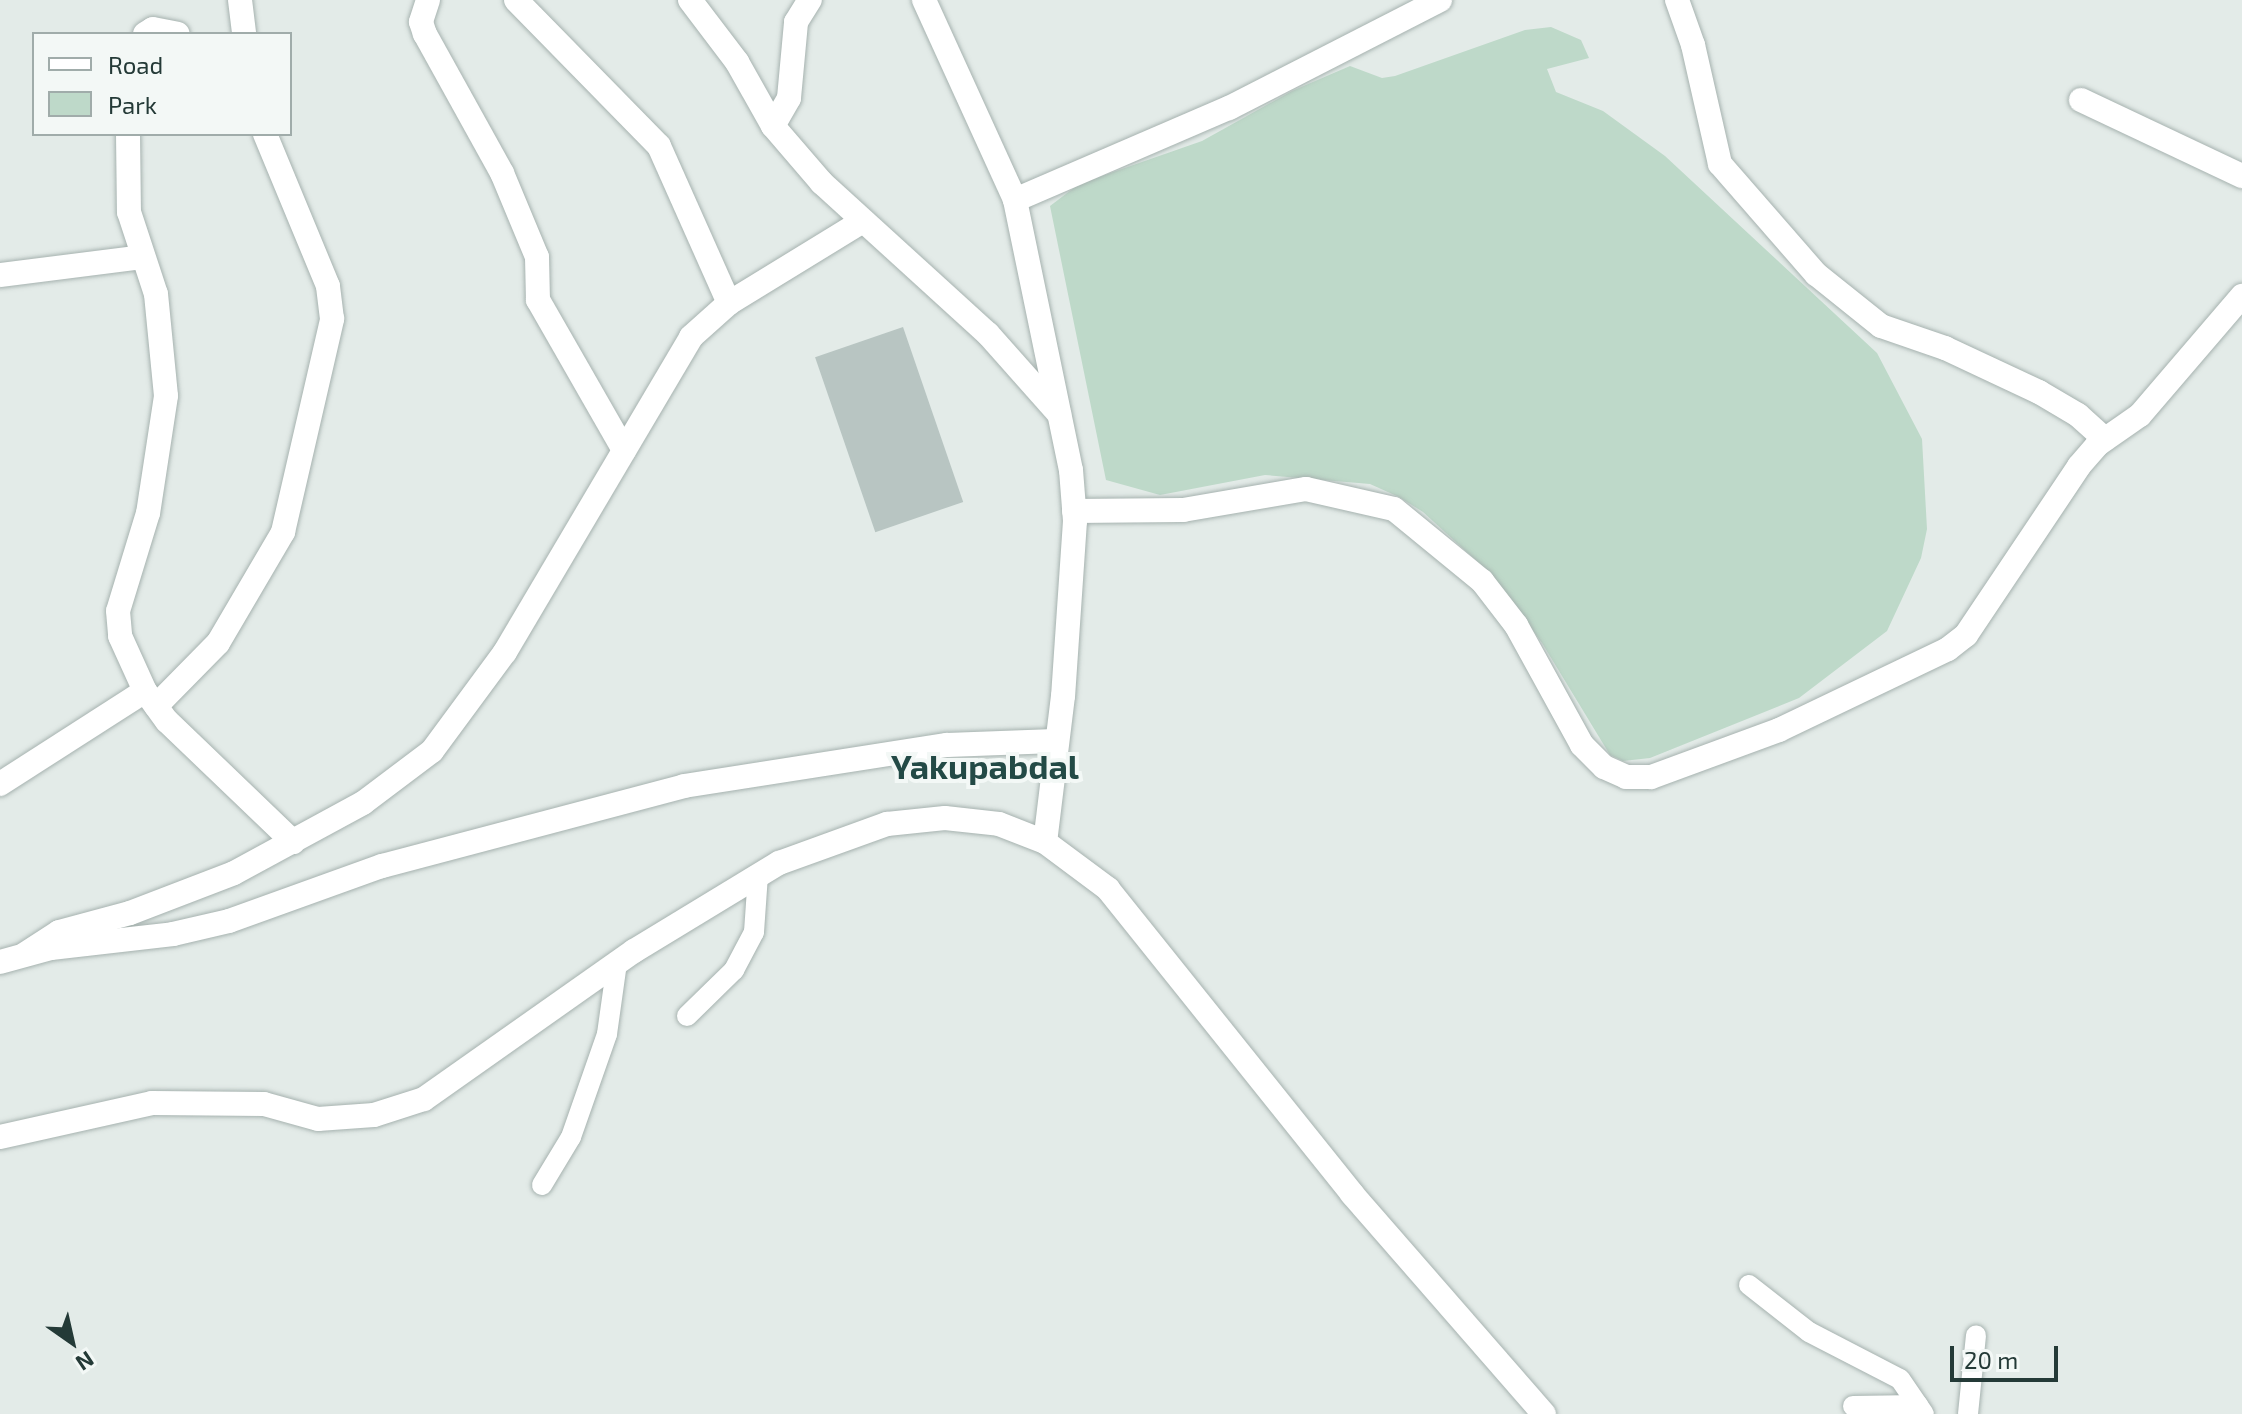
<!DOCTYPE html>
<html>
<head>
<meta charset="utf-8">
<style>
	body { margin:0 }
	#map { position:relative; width:2242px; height:1414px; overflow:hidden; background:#e3ebe8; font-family:"Exo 2",sans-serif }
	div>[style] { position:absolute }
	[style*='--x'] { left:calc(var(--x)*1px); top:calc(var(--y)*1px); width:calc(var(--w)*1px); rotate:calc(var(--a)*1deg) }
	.green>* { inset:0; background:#bed9c9 }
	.building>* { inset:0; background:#b8c5c2; transform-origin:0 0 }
	.roads { filter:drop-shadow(0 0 2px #a6b2af) drop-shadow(0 0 2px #a6b2af) }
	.service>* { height:20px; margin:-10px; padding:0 10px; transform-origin:10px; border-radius:10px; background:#fff }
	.minor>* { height:24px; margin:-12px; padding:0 12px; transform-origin:12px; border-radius:12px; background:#fff }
	.tertiary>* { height:24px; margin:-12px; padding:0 12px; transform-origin:12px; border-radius:12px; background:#fff }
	span { translate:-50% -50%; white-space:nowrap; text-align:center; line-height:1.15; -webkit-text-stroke:8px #f3f8f6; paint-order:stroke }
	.district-label { font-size:34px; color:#234a46; font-weight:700 }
	.legend { position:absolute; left:32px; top:32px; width:260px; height:104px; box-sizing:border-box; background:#f3f8f6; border:2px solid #a0acaa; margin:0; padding:10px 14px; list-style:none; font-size:24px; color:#243a37 }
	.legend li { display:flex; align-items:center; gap:16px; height:40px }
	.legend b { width:40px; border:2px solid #a0acaa }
	.north { position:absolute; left:32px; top:1302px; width:80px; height:80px; -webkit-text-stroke:6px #f3f8f6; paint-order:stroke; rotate:146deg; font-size:22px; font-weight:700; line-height:32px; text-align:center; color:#243a37 }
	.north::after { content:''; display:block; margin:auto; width:28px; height:36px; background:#243a37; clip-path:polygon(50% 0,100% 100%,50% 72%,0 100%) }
	.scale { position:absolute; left:1950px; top:1346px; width:108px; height:36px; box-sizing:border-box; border:4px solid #243a37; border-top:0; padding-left:10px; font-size:24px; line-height:28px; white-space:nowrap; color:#243a37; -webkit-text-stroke:6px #f3f8f6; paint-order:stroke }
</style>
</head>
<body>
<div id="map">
	<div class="green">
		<div style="clip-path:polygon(1551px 27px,1581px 40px,1589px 58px,1547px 69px,1556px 92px,1603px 111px,1665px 156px,1877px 353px,1922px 439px,1927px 529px,1921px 558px,1887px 631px,1799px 698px,1650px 758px,1623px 761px,1610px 755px,1542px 643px,1492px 575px,1423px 512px,1399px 497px,1370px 484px,1265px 475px,1160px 495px,1106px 480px,1050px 206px,1079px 184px,1202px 141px,1292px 91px,1350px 66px,1382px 78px,1395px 76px,1525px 30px)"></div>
	</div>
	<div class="building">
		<div style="left:903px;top:327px;width:185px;height:93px;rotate:71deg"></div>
	</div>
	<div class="roads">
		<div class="service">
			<div style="--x:687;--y:1016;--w:66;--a:-44.4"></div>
			<div style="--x:734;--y:970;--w:43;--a:-62.2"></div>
			<div style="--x:754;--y:932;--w:57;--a:-86"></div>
			<div style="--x:542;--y:1185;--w:56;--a:-58.9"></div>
			<div style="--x:571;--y:1137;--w:109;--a:-70.7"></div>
			<div style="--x:607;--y:1034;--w:72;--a:-82"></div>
			<div style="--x:1749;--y:1285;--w:76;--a:38.1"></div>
			<div style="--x:1809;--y:1332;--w:102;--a:27.3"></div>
			<div style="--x:1900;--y:1379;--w:42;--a:55.6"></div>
			<div style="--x:1853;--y:1406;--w:65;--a:-0.9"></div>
			<div style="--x:1968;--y:1414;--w:79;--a:-84.2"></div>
		</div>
		<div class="minor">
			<div style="--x:240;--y:0;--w:34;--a:83"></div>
			<div style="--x:428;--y:0;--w:23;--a:108"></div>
			<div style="--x:421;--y:22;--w:13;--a:72"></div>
			<div style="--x:425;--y:34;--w:159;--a:61"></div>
			<div style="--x:502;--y:173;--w:91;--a:67.4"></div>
			<div style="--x:537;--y:257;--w:43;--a:88.7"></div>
			<div style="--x:538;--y:300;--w:173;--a:60.2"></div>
			<div style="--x:516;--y:0;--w:204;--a:45.6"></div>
			<div style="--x:659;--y:146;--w:172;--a:66"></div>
			<div style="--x:690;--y:0;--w:78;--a:52.8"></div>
			<div style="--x:737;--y:62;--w:73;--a:60.6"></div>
			<div style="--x:773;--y:126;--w:75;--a:49.3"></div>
			<div style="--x:822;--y:183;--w:224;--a:42.3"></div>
			<div style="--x:988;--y:334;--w:107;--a:48.4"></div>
			<div style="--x:924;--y:0;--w:220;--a:65.5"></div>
			<div style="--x:1015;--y:200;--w:276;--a:78.3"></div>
			<div style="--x:1071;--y:470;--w:51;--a:85.5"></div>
			<div style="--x:1075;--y:521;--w:175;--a:93.9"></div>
			<div style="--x:1063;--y:696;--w:147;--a:97"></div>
			<div style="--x:1677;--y:0;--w:48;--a:70.4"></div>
			<div style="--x:1693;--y:45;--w:122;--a:77.2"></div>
			<div style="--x:1720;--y:164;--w:146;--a:48.9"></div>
			<div style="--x:1816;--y:274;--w:83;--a:38.7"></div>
			<div style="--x:1881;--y:326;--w:68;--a:19"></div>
			<div style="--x:1945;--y:348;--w:104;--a:25.1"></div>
			<div style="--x:2039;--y:392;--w:45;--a:30.5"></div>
			<div style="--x:2078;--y:415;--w:36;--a:42"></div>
			<div style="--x:145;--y:34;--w:9;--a:-32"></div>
			<div style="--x:153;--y:29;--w:25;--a:11"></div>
			<div style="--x:2081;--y:100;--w:178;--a:25.3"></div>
			<div style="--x:773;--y:126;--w:32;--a:-60"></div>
			<div style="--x:789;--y:98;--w:76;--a:-84.7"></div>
			<div style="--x:796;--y:22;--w:26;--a:-58"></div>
			<div style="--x:128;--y:134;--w:78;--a:89.3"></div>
			<div style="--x:129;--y:212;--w:86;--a:71.8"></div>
			<div style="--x:156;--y:294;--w:102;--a:84.4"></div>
			<div style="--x:166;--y:396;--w:118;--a:98.7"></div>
			<div style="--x:148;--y:513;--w:102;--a:107"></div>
			<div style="--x:118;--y:611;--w:25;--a:85"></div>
			<div style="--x:120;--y:636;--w:60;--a:65.6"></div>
			<div style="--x:145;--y:691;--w:37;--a:54"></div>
			<div style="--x:167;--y:721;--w:175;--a:43.8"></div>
			<div style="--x:1015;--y:200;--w:233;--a:-23.3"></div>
			<div style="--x:1229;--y:108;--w:237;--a:-27.1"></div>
			<div style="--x:0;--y:275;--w:143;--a:-7.2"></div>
			<div style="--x:1074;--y:511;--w:109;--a:-0.5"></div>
			<div style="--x:1183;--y:510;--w:125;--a:-9.7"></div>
			<div style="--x:1306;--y:489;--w:90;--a:12.8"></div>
			<div style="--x:1394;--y:509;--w:114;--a:39.3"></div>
			<div style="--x:1482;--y:581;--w:56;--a:52.3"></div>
			<div style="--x:1516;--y:625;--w:137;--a:61.2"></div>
			<div style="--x:1582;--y:745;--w:31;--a:45"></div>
			<div style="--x:1604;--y:767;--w:24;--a:24"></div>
			<div style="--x:1626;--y:777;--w:25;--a:0"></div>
			<div style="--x:1651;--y:777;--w:136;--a:-20.2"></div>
			<div style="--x:1779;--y:730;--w:187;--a:-25.6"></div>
			<div style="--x:1948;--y:649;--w:23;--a:-38"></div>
			<div style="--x:1966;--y:635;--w:203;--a:-56.2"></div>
			<div style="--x:2079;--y:466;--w:28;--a:-49"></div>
			<div style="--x:2097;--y:445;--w:52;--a:-34.9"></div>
			<div style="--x:2140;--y:415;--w:157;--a:-49.4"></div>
			<div style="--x:156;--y:706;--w:88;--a:-45.5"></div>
			<div style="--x:218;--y:643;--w:129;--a:-59.6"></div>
			<div style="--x:283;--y:532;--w:219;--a:-77"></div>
			<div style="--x:332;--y:319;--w:33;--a:-97"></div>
			<div style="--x:328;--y:286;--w:165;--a:-112.5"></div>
			<div style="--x:0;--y:784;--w:172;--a:-32.7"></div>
			<div style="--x:25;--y:954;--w:40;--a:-32.9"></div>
			<div style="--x:59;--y:932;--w:73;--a:-15"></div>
			<div style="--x:130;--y:913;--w:111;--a:-21"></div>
			<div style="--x:234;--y:873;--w:147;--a:-28.5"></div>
			<div style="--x:363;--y:803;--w:86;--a:-37"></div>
			<div style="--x:432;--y:751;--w:123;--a:-53.6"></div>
			<div style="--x:505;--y:652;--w:366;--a:-59.4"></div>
			<div style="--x:691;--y:337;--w:51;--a:-41.8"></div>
			<div style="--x:729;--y:303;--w:155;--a:-31.5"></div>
			<div style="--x:0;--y:962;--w:53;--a:-15.4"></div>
			<div style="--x:51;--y:948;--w:123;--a:-6.5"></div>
			<div style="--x:173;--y:934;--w:57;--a:-13.1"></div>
			<div style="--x:229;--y:921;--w:163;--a:-19.8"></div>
			<div style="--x:382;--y:866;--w:312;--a:-14.8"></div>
			<div style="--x:684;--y:786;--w:266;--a:-8.9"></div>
			<div style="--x:947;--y:745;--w:108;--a:-2.1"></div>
		</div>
		<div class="tertiary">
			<div style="--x:0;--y:1137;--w:156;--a:-12.6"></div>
			<div style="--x:152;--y:1103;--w:112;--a:0.5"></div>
			<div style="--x:264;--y:1104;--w:56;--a:15.5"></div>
			<div style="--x:318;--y:1119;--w:56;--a:-4.1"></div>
			<div style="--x:374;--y:1115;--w:52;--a:-17.7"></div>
			<div style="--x:424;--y:1099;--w:257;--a:-35.2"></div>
			<div style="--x:634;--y:951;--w:170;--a:-31.3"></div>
			<div style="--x:779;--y:863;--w:115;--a:-19.9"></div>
			<div style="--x:887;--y:824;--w:58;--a:-5.9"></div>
			<div style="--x:945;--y:818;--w:54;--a:6.3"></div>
			<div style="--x:999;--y:824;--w:49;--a:21.4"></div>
			<div style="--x:1045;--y:842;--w:79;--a:36.7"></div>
			<div style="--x:1108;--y:889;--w:391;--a:51.3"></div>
			<div style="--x:1352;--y:1194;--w:292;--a:48.9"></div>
		</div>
	</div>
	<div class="district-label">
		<span style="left:985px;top:766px">Yakupabdal</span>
	</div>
	<ul class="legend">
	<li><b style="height:10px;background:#fff"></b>Road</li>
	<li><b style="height:22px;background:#bed9c9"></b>Park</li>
	</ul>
	<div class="north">N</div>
	<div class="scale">20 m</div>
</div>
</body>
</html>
